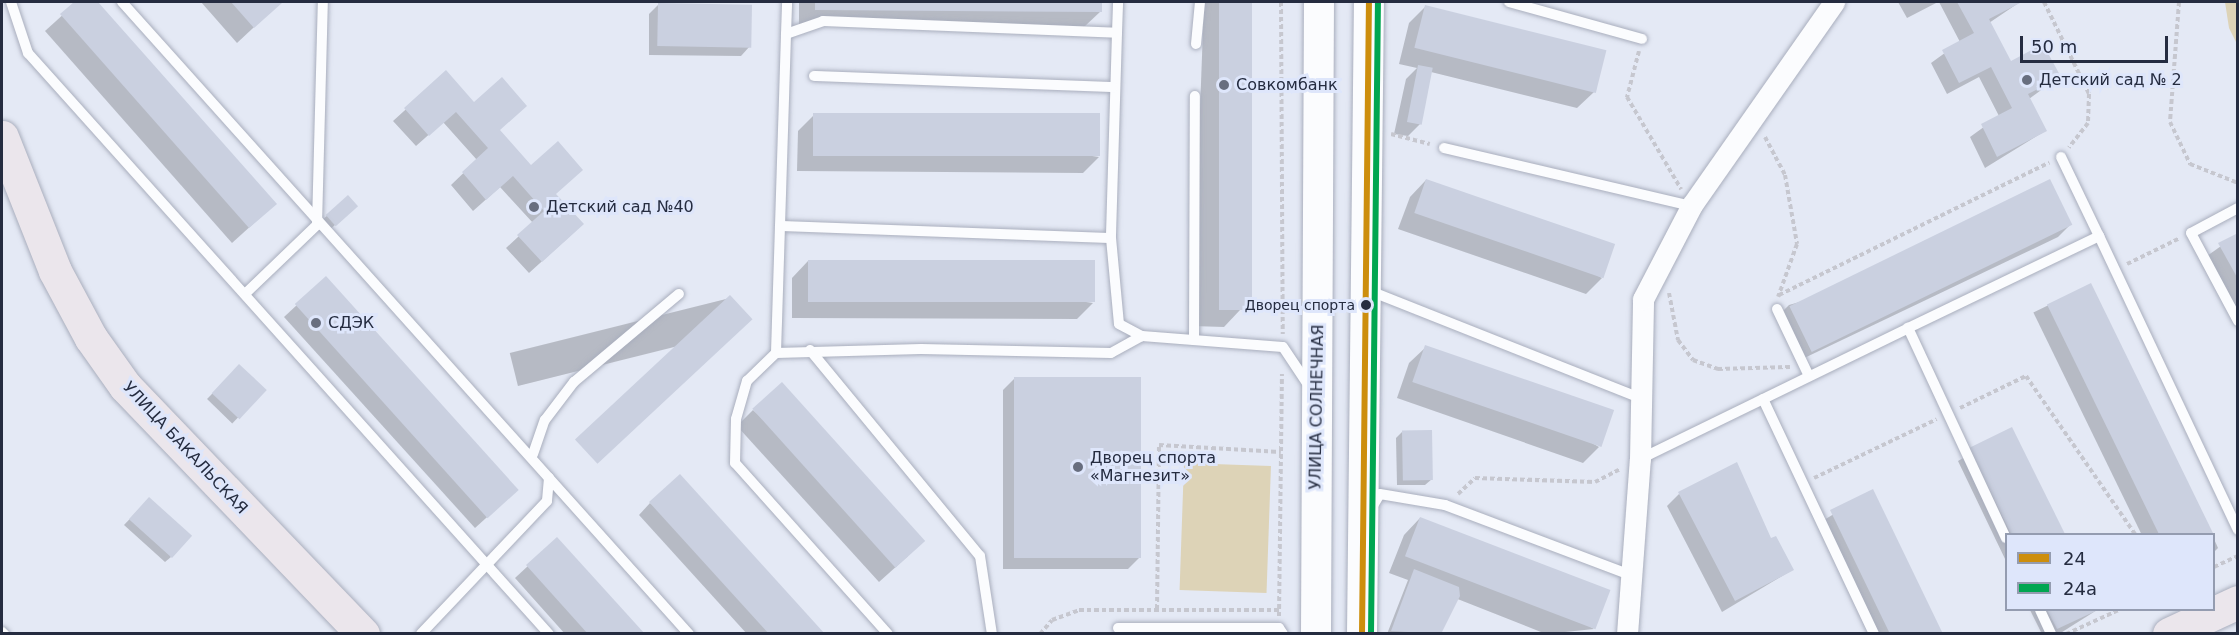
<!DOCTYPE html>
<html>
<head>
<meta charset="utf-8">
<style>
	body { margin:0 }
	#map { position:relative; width:2239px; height:635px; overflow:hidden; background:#e4e9f5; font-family:"DejaVu Sans",sans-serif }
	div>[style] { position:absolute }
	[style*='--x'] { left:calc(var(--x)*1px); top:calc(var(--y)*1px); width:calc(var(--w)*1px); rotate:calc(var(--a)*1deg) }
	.green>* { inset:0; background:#ddd3b7; transform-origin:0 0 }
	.shadow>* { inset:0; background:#0003; transform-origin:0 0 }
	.building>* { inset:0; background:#cad0e0; transform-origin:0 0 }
	.path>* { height:4px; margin-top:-2px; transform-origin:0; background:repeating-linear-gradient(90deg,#c6c7cf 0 4.5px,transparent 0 7.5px) }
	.roads { filter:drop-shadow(0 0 2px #a9aebd) drop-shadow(0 0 2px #a9aebd) }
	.lane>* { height:10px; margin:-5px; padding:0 5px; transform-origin:5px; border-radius:5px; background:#fbfcfe }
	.street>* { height:21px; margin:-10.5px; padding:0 10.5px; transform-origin:10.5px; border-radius:10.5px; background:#fbfcfe }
	.secondary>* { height:30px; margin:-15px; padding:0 15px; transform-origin:15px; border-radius:15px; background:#fbfcfe }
	.primary>* { height:33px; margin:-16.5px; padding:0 16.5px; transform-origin:16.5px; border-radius:16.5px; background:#ebe6ec }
	.bus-1>* { height:6px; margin:-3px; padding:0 3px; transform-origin:3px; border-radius:3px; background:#cd8e0d }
	.bus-2>* { height:6px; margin:-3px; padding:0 3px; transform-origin:3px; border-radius:3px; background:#00a651 }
	.dots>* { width:16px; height:16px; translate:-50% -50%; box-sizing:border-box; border:3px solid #dee6fb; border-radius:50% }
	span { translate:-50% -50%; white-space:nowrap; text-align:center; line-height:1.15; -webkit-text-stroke:6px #dee6fb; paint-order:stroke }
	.bus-label { font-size:14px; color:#252c40 }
	.right { translate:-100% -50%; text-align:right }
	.poi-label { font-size:16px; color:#252c40 }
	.left { translate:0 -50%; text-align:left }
	.street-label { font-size:16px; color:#252c40 }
	.frame { position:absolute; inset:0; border:3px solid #252c40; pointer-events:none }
	.legend { position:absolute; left:2005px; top:533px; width:210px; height:78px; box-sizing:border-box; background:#dee6fb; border:2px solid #949cb0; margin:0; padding:8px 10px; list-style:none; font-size:18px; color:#252c40 }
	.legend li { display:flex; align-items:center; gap:12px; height:30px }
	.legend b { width:30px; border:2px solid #949cb0 }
	.scale { position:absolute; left:2020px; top:36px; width:148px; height:27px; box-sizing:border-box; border:3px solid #252c40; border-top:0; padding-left:8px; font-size:18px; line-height:21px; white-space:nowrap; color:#252c40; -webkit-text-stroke:4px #dee6fb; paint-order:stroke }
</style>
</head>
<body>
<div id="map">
	<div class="green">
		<div style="clip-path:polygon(2225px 2px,2237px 2px,2237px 44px,2229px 28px)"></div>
		<div style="left:1184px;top:463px;width:87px;height:127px;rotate:2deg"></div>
	</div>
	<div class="shadow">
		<div style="clip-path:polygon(77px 2px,96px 2px,275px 204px,232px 243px,45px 31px)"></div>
		<div style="clip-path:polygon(201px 2px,279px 2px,280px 3px,237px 43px)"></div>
		<div style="clip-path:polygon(799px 2px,1101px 2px,1101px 11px,1084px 27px,799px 26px)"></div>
		<div style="clip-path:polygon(1204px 2px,1251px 2px,1240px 310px,1224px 327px,1192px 326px)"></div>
		<div style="clip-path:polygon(1898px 2px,1938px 2px,1907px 18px)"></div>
		<div style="clip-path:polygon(1939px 2px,2020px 2px,1989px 23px,2010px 63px,2059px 77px,2029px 99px,2045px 131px,1985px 168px,1970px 137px,1999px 116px,1979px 77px,1947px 94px,1931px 63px,1960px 42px)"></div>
		<div style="clip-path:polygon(658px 5px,750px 46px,741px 56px,649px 55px,649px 14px)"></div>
		<div style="clip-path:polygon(1425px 7px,1594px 92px,1577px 108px,1431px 72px,1420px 124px,1408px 136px,1394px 134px,1406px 79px,1417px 68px,1399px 64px,1409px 23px)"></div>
		<div style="clip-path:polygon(446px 73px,555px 195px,570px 236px,529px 273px,506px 248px,533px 223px,500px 187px,473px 211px,451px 185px,477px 160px,443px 122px,416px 146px,393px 121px)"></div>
		<div style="clip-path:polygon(814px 115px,1099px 157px,1083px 173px,797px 171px,798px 131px)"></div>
		<div style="clip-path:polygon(1426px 180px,1602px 278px,1586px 294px,1398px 229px,1410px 197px)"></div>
		<div style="clip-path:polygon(348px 197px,350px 212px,328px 231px,320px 222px)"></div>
		<div style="clip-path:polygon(2070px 225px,2058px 237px,1798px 361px,1777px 317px,1789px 305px)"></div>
		<div style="clip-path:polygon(2238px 234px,2238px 312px,2207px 256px)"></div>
		<div style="clip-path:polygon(808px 261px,1093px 303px,1077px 319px,792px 318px,792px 278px)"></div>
		<div style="clip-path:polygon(326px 278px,506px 500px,475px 528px,284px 317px)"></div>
		<div style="left:2090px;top:285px;width:277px;height:63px;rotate:64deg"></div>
		<div style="left:730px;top:298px;width:34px;height:227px;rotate:76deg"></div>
		<div style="clip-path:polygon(1426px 347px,1599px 447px,1583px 463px,1397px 398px,1409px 363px)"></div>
		<div style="left:239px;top:366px;width:35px;height:46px;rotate:44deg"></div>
		<div style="clip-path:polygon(1015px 378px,1140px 557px,1128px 569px,1003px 569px,1003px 390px)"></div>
		<div style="clip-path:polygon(753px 410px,908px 556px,879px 582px,737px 426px)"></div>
		<div style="clip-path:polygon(2012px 429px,2063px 534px,2006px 534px,2006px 561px,1958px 461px)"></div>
		<div style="clip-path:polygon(1402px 432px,1432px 479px,1425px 485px,1397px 485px,1396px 438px)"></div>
		<div style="clip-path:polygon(1872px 491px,1942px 634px,1872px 634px,1819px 523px)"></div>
		<div style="clip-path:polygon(1679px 494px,1771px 540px,1792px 570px,1722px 612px,1667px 506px)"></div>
		<div style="clip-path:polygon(650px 503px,823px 634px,747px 634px,639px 515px)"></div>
		<div style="clip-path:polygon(143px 505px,171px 557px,165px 562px,124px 525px)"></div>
		<div style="clip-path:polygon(1420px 518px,1594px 629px,1546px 634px,1455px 598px,1439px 634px,1387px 634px,1408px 580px,1389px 573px,1404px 535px)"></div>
		<div style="clip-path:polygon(557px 539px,643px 634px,565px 634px,515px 578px)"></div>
		<div style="clip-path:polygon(2214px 539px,2218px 548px,2214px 552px)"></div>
		<div style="clip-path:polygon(2030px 610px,2097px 610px,2059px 634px,2042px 634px)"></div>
	</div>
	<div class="building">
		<div style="clip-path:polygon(74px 2px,98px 2px,277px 204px,249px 228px,60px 14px)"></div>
		<div style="clip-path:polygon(231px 2px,281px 2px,282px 3px,254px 28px)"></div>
		<div style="clip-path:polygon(815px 2px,1102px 2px,1102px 12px,815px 10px)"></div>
		<div style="left:1219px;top:2px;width:33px;height:308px"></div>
		<div style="clip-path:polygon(1957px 2px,2022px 2px,1989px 19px,2011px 61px,2043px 44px,2061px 77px,2028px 94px,2047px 131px,1997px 157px,1981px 124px,2012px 108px,1991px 67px,1959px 83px,1942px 50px,1974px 33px)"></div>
		<div style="left:658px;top:3px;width:94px;height:43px;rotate:1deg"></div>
		<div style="left:1425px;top:5px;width:187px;height:44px;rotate:14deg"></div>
		<div style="left:1418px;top:65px;width:15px;height:58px;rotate:11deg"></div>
		<div style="clip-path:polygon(446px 70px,474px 102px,502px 77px,527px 106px,500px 130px,531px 165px,558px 141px,583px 170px,556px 194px,584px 224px,542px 262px,517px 235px,544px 211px,513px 176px,486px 200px,462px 172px,488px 148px,456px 112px,429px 136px,404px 108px)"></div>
		<div style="left:813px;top:113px;width:287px;height:43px"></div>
		<div style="left:1426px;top:179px;width:200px;height:36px;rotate:19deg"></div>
		<div style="left:2050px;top:179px;width:51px;height:290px;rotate:64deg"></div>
		<div style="left:348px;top:195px;width:15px;height:30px;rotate:48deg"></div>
		<div style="clip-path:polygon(2238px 233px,2238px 279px,2218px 243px)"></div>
		<div style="left:808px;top:260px;width:287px;height:42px"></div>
		<div style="left:326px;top:276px;width:288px;height:42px;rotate:48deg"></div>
		<div style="left:2091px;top:283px;width:279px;height:49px;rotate:64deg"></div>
		<div style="left:730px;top:295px;width:33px;height:212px;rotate:47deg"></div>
		<div style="left:1425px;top:345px;width:200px;height:39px;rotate:19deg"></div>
		<div style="left:239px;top:364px;width:38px;height:40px;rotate:43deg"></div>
		<div style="left:1014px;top:377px;width:127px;height:181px"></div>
		<div style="left:782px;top:382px;width:214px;height:40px;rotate:48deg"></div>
		<div style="clip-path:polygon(2012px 427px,2065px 534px,2011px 534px,1969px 448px)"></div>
		<div style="left:1432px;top:430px;width:50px;height:30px;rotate:89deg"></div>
		<div style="clip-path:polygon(1737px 462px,1771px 538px,1776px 536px,1794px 570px,1735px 601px,1678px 492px)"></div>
		<div style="clip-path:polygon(680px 474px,825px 634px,769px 634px,649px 502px)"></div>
		<div style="clip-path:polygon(1873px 489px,1943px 634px,1890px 634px,1830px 510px)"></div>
		<div style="left:149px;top:497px;width:58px;height:30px;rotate:42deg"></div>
		<div style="left:1420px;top:517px;width:204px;height:42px;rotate:21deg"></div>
		<div style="clip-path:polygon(557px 537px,645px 634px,588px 634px,526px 565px)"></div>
		<div style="clip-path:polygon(1414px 569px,1459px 587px,1460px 596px,1441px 634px,1391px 631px)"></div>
		<div style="clip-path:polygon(2047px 610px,2098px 610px,2057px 629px)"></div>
	</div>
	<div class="path">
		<div style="--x:1281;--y:2;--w:332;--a:89.7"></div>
		<div style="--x:2044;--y:2;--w:102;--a:63.9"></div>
		<div style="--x:2089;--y:94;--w:29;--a:92"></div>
		<div style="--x:2088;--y:123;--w:31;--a:128"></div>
		<div style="--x:2179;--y:2;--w:120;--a:94.3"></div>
		<div style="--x:2170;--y:122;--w:47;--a:64.5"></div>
		<div style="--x:2190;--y:164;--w:52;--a:21.6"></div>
		<div style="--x:1639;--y:51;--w:48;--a:104.6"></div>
		<div style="--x:1627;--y:97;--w:107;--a:59.6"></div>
		<div style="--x:1391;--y:134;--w:40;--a:14.4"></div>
		<div style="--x:1765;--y:137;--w:43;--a:62.2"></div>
		<div style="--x:1785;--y:175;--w:70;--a:80.1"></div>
		<div style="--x:1797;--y:244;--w:56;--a:109.7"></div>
		<div style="--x:2127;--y:264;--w:59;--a:-26.1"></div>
		<div style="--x:1669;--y:293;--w:48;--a:79.2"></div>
		<div style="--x:1678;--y:340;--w:25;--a:53"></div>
		<div style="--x:1693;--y:360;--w:27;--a:20"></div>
		<div style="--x:1718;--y:369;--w:72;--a:-1.6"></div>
		<div style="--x:1779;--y:295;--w:301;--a:-26.1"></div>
		<div style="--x:1960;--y:408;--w:73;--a:-25.9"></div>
		<div style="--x:2026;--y:376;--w:192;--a:55.4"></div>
		<div style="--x:1814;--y:478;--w:136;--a:-25.6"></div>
		<div style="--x:1458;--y:494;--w:23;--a:-43"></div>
		<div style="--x:1475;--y:478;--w:120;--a:1.9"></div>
		<div style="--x:1595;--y:482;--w:29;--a:-27"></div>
		<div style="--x:2214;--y:567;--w:26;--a:-25"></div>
		<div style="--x:1157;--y:609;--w:164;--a:-89.3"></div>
		<div style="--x:1159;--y:445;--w:122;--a:3.3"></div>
		<div style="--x:1279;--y:616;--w:242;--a:-89.3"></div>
		<div style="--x:1040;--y:634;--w:18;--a:-49"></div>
		<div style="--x:1052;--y:620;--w:29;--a:-20"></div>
		<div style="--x:1079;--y:610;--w:200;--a:0"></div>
		<div style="--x:2066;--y:634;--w:58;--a:-24.4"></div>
	</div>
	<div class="roads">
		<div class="lane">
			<div style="--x:11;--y:2;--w:54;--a:71.6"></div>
			<div style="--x:28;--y:53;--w:780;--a:48.12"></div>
			<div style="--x:122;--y:2;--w:639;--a:48.11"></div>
			<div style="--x:549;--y:478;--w:23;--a:95"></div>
			<div style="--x:547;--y:501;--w:183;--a:133.5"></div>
			<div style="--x:1509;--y:2;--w:138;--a:15.5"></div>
			<div style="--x:1117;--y:33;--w:205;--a:91.7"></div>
			<div style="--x:1111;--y:238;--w:86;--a:84.7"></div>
			<div style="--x:1119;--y:324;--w:26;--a:28"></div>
			<div style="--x:1142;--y:336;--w:141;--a:4.5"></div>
			<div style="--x:1283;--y:347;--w:47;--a:56.3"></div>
			<div style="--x:786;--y:34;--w:32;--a:-88"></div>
			<div style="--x:1196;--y:44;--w:42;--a:-84.6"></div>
			<div style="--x:814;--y:76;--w:299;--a:2.1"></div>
			<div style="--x:1444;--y:148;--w:255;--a:13.2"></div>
			<div style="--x:2061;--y:157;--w:88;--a:64.3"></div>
			<div style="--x:2238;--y:208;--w:53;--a:152"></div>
			<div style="--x:2191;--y:233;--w:100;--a:61.9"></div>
			<div style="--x:780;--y:226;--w:331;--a:2.1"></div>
			<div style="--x:1370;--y:291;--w:294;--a:21.6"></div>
			<div style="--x:246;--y:293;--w:98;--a:-43.8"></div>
			<div style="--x:317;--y:225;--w:223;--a:-88.5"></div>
			<div style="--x:1777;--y:309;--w:74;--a:64.5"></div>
			<div style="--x:1194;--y:340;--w:244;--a:-89.8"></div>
			<div style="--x:810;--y:350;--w:267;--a:50.5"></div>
			<div style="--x:980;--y:556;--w:79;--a:81.3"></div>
			<div style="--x:776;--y:353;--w:145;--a:-1.6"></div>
			<div style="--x:921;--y:349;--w:190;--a:1.2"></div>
			<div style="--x:1111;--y:353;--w:35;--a:-29"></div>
			<div style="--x:1763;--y:399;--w:260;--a:64.7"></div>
			<div style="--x:533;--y:454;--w:36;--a:-71"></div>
			<div style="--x:545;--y:420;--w:48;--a:-52.7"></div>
			<div style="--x:574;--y:382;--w:137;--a:-40"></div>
			<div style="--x:1640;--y:459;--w:298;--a:-26"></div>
			<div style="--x:549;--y:478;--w:210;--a:48.1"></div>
			<div style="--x:1371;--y:509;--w:17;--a:-59"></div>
			<div style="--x:1380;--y:494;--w:66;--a:9.6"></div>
			<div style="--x:1445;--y:505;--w:196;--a:20.7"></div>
			<div style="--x:2006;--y:538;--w:232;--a:-115"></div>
			<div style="--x:1908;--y:328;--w:212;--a:-25.7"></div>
			<div style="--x:2099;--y:236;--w:325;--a:64.7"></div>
			<div style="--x:2040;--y:610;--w:26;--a:65"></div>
			<div style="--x:1118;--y:628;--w:161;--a:0"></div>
			<div style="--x:1279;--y:628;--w:7;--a:56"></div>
			<div style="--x:2;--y:632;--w:3;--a:45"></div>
			<div style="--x:888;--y:634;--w:229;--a:-131.8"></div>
			<div style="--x:735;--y:463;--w:44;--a:-88.7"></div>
			<div style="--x:736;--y:419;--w:40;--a:-74"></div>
			<div style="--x:747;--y:381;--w:40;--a:-44"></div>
			<div style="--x:776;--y:353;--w:319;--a:-88.2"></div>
			<div style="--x:786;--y:34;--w:39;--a:-19"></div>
			<div style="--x:823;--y:21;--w:294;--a:2.3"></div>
			<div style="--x:1117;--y:33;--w:31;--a:-88"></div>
		</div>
		<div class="street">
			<div style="--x:1627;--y:634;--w:175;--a:-85.8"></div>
			<div style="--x:1640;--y:459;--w:160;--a:-88.9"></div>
			<div style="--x:1643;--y:299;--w:106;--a:-62.5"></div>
			<div style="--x:1692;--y:205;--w:248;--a:-55"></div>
		</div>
		<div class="secondary">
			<div style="--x:1316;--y:634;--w:632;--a:-89.73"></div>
			<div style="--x:1362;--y:634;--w:632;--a:-89.37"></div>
		</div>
		<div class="primary">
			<div style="--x:2;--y:137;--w:144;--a:68.4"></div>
			<div style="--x:55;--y:271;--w:76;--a:61.8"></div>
			<div style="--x:91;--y:338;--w:59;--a:54.7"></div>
			<div style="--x:125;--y:386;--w:344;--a:46.2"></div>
			<div style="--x:2169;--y:634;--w:76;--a:-24.9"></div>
		</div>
	</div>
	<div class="bus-1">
		<div style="--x:1362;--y:634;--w:632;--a:-89.37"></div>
	</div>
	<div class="bus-2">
		<div style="--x:1371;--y:634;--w:632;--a:-89.37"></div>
	</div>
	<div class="dots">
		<div style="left:2027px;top:80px;background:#686e7f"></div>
		<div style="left:1224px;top:85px;background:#686e7f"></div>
		<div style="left:534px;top:207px;background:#686e7f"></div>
		<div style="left:1366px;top:305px;background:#252c40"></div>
		<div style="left:316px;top:323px;background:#686e7f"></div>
		<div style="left:1078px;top:467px;background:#686e7f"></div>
	</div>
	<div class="bus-label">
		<span class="right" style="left:1355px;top:305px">Дворец спорта</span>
	</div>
	<div class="poi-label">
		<span class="left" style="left:2039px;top:80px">Детский сад № 2</span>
		<span class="left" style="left:1236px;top:85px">Совкомбанк</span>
		<span class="left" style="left:546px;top:207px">Детский сад №40</span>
		<span class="left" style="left:328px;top:323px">СДЭК</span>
		<span class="left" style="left:1090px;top:467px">Дворец спорта<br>«Магнезит»</span>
	</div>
	<div class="street-label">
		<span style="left:1317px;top:407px;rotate:-89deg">УЛИЦА СОЛНЕЧНАЯ</span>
		<span style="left:185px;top:448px;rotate:47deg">УЛИЦА БАКАЛЬСКАЯ</span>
	</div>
	<div class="frame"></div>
	<ul class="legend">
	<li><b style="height:8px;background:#cd8e0d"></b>24</li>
	<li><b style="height:8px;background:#00a651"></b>24a</li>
	</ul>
	<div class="scale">50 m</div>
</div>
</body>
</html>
